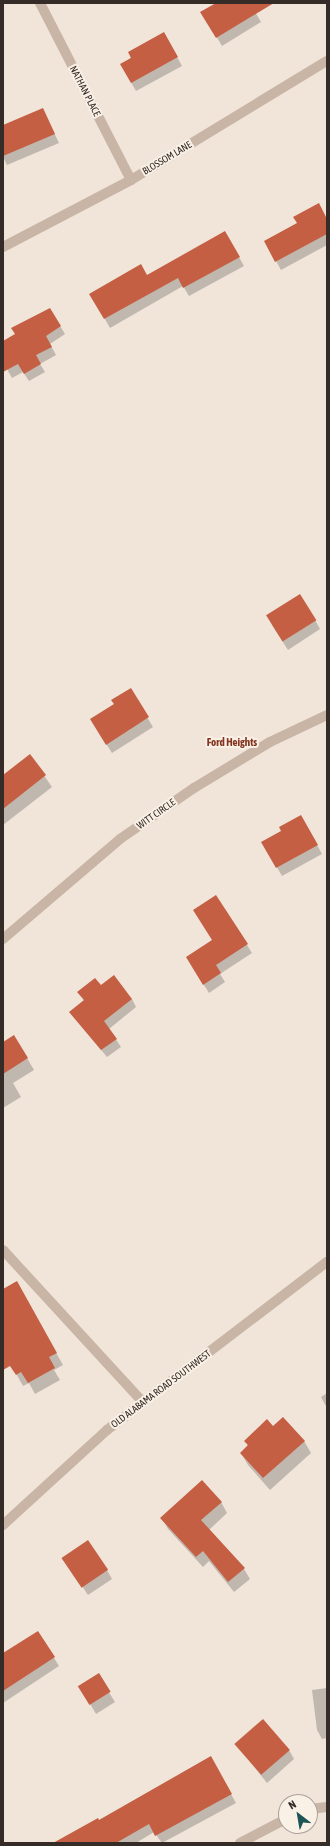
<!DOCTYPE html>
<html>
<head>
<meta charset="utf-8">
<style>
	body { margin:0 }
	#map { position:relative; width:330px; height:1846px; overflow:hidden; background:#f1e5da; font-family:"Asap Condensed",sans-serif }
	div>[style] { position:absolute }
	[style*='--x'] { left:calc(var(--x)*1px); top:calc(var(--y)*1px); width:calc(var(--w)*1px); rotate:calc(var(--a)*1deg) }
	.shadow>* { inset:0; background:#0003 }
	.building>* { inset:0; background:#c55f44; transform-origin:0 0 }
	.minor>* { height:10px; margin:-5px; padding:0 5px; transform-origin:5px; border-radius:5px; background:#c9b5a6 }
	span { translate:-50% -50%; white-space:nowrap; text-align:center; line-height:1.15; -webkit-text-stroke:4px #f9f0e6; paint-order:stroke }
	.street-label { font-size:10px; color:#352b27 }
	.neighbourhood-label { font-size:11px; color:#833521; font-weight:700 }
	.frame { position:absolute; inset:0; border:4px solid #352b27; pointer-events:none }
	.north { position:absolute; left:278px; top:1794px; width:40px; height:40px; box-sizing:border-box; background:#f9f0e6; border:1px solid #aba19a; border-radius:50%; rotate:329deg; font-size:11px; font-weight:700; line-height:16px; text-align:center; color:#352b27 }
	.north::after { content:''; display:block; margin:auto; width:14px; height:18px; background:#1d5456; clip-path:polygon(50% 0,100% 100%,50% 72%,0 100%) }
</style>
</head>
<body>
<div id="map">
	<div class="shadow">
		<div style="clip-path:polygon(218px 3px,250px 3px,261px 22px,222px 46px,207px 21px)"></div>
		<div style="clip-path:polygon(164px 33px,182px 66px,136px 91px,121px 65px)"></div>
		<div style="clip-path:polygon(43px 109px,59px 143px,7px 165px,3px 157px,3px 126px)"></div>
		<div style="clip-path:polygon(327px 220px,327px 245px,281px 270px,276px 261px)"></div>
		<div style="clip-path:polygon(225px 232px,244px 266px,189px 296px,183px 286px,110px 328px,91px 294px,147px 276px)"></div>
		<div style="clip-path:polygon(60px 326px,65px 334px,50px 344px,56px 355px,40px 364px,45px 372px,29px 381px,23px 372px,12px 378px,3px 362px,3px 342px,16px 334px)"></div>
		<div style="clip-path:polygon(315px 620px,320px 629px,288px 650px,272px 625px)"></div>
		<div style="clip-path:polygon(130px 689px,153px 727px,112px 753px,96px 728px)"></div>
		<div style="clip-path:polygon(30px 755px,52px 787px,3px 825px,3px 776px)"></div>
		<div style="clip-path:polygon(301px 816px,322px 854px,282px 876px,263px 843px,283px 832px)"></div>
		<div style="clip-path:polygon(213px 941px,247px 945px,252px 953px,220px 974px,225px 982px,209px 993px,192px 966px)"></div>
		<div style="clip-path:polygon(79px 992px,132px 999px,136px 1007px,109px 1029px,121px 1047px,107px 1057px,70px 1012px,84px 1001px)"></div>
		<div style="clip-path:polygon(3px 1044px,27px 1058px,34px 1070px,13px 1083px,21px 1097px,3px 1108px)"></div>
		<div style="clip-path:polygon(16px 1282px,63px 1365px,54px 1370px,60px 1380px,35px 1394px,29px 1383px,23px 1386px,3px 1350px,3px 1290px)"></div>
		<div style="clip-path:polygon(327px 1393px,327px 1408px,321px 1397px)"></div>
		<div style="clip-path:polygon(273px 1427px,304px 1441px,311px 1453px,270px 1490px,248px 1465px,241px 1453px,248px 1446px,245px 1441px)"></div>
		<div style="clip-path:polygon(221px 1502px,227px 1513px,209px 1530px,244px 1569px,250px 1579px,234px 1592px,209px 1561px,203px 1567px,168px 1529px,162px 1518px)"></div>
		<div style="clip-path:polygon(69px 1567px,107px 1570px,112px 1579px,88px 1595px)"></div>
		<div style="clip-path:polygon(38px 1632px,59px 1666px,3px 1703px,3px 1655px)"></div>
		<div style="clip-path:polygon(98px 1675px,115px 1702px,96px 1714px,85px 1695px)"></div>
		<div style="clip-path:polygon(327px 1688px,327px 1738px,322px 1739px,317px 1730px,312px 1690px)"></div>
		<div style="clip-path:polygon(236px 1744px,289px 1750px,294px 1759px,267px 1783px)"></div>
		<div style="clip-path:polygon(210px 1757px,236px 1803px,162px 1843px,154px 1832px,136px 1843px,55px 1843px,98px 1821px)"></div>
	</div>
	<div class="building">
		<div style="clip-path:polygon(216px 3px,274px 3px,216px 38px,200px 12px)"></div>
		<div style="clip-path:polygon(164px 32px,178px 57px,131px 83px,120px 64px,131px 58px,128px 52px)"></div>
		<div style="clip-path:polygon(43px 108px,55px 134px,3px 156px,3px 125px)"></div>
		<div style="clip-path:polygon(319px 203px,327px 219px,327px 234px,275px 262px,264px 241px,297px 223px,293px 217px)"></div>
		<div style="clip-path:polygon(225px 231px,240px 257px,183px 288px,178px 278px,104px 319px,89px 294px,141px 264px,147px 275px)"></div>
		<div style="clip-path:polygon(50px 308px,61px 326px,46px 336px,52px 347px,36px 355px,41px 364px,24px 374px,18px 364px,3px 372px,3px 341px,15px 334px,11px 328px)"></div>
		<div style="left:300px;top:594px;width:31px;height:40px;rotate:58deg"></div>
		<div style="clip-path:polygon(131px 688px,149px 717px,106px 745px,90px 719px,114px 704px,111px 700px)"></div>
		<div style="clip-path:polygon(30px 754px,46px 775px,3px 809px,3px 775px)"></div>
		<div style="clip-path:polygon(301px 815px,318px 845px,276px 868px,261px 842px,281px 831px,279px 827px)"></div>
		<div style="clip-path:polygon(216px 895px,248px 944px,216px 965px,221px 973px,203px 985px,186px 957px,212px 940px,193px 910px)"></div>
		<div style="clip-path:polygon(114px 975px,132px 999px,104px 1021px,117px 1039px,101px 1050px,69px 1012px,84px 1000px,77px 992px,95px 978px,101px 985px)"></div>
		<div style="clip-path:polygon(14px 1035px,28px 1058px,3px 1074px,3px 1042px)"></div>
		<div style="clip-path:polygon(17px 1281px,57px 1353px,49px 1357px,55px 1368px,28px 1383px,21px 1372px,16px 1375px,10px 1366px,3px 1370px,3px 1289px)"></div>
		<div style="clip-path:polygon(283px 1417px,305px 1441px,263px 1478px,240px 1453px,248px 1445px,244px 1441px,267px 1419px,273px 1426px)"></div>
		<div style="clip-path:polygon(202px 1480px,222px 1502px,201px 1520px,245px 1568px,228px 1582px,203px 1551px,196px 1557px,160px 1518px)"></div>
		<div style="left:88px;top:1540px;width:36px;height:32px;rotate:56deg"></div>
		<div style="clip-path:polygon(38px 1631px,55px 1657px,3px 1691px,3px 1653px)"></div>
		<div style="left:99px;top:1673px;width:22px;height:25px;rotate:58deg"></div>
		<div style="left:263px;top:1719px;width:41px;height:38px;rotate:49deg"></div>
		<div style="clip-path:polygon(211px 1756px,232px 1794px,155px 1836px,149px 1824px,116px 1843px,53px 1843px,98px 1818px,99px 1820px)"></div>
	</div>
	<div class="minor">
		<div style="--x:40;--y:3;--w:199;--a:62.8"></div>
		<div style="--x:3;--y:247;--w:144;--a:-27.6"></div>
		<div style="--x:131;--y:180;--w:229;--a:-31.3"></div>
		<div style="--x:3;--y:939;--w:154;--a:-40.5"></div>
		<div style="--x:120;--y:839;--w:90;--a:-34.6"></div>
		<div style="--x:194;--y:788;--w:89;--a:-31.2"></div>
		<div style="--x:270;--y:742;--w:63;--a:-25.3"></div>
		<div style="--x:3;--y:1250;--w:207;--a:47.4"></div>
		<div style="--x:3;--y:1525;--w:141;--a:-42.4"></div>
		<div style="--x:107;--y:1430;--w:277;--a:-37.4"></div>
		<div style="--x:310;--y:1809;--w:17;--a:-7"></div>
		<div style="--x:240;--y:1843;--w:52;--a:-27.6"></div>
	</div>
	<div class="street-label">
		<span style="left:85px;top:91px;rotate:63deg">NATHAN PLACE</span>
		<span style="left:167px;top:158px;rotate:-31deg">BLOSSOM LANE</span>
		<span style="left:156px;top:814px;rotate:-35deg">WITT CIRCLE</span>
		<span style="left:161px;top:1389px;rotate:-37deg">OLD ALABAMA ROAD SOUTHWEST</span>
	</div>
	<div class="neighbourhood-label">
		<span style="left:232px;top:742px">Ford Heights</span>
	</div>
	<div class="frame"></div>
	<div class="north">N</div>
</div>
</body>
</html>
